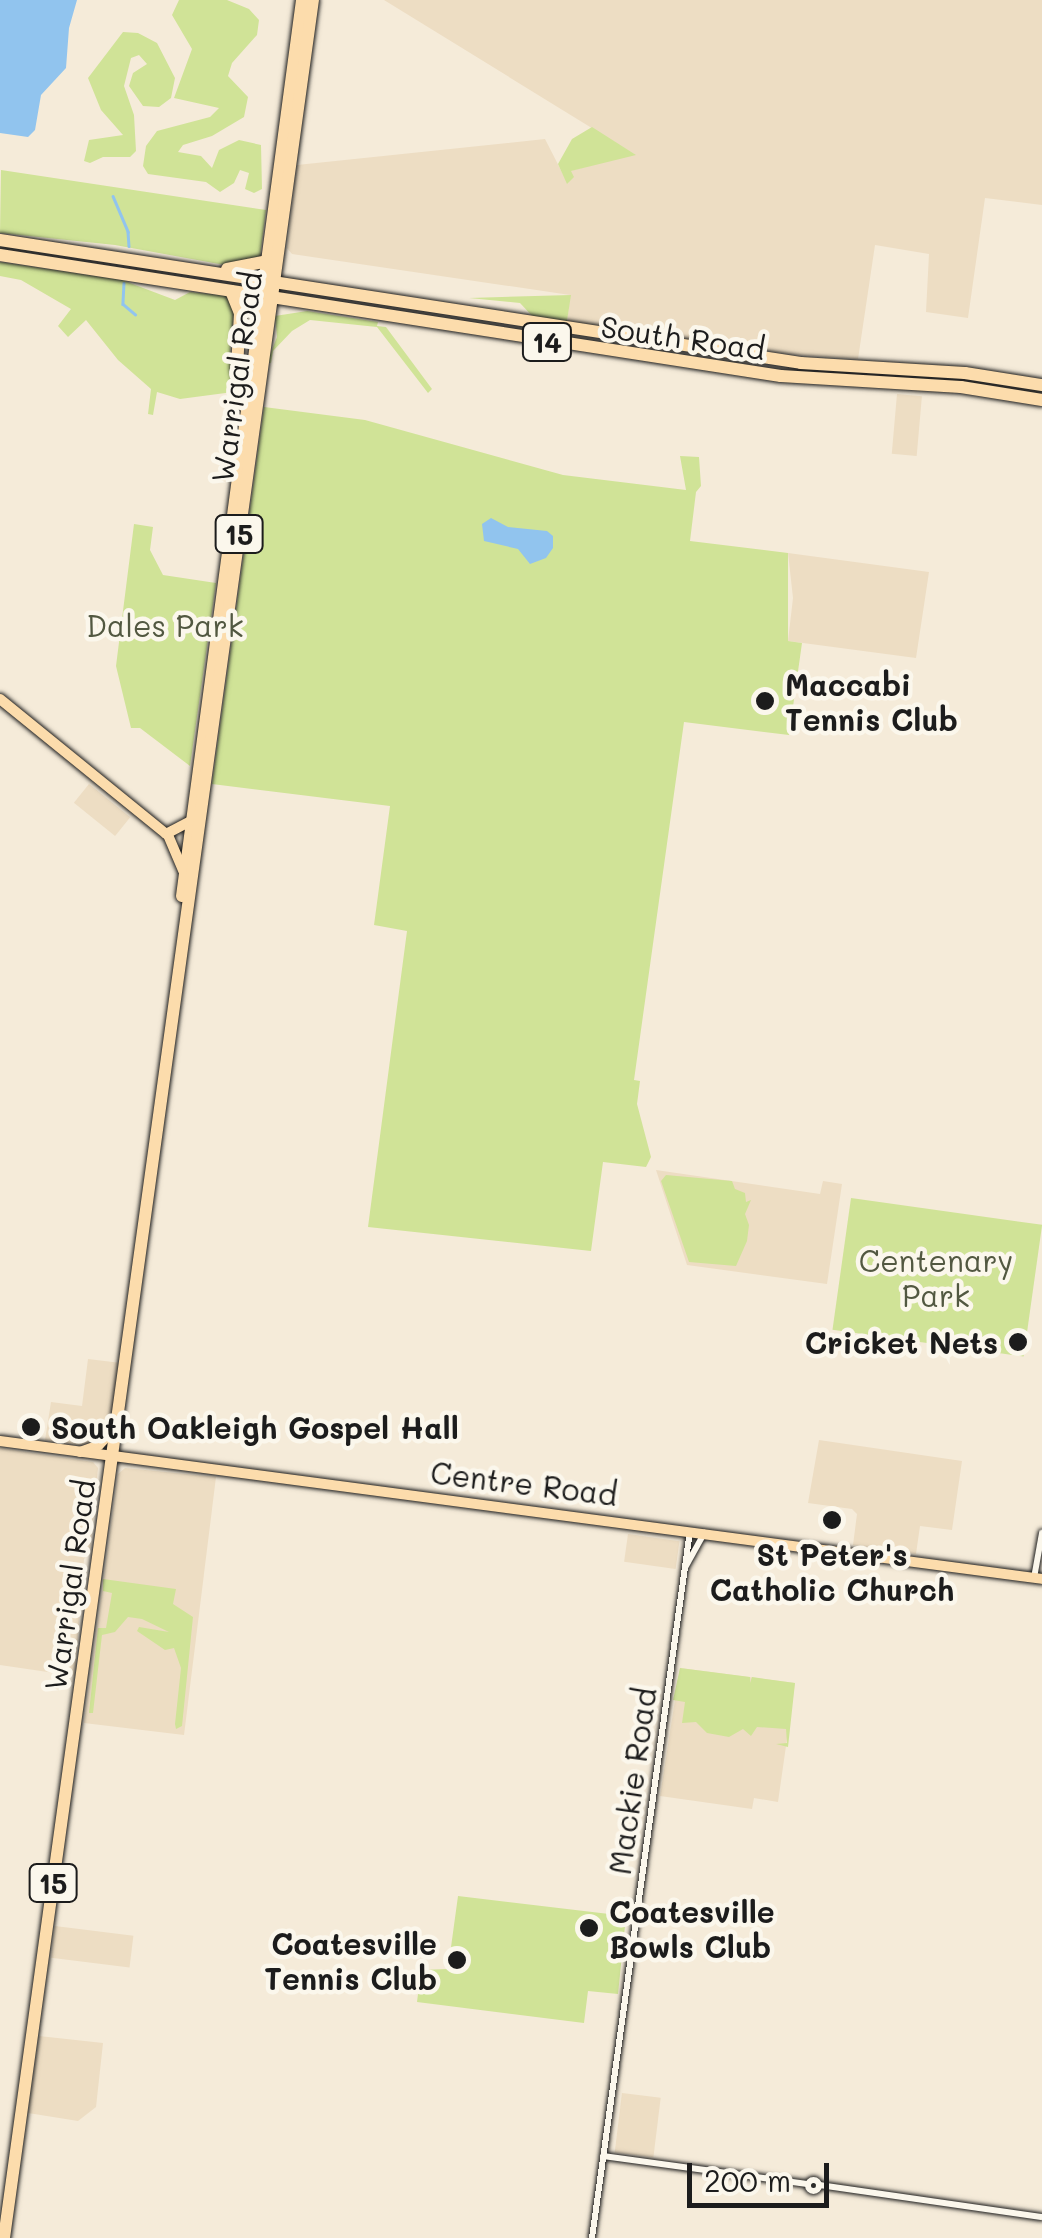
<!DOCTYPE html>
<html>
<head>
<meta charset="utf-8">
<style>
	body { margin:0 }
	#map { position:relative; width:1042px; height:2238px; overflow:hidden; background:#f5ebd9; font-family:Mali,sans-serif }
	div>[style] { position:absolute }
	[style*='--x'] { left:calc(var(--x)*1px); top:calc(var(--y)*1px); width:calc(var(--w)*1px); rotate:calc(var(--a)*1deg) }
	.built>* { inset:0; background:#edddc3; transform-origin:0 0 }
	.green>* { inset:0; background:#d0e397; transform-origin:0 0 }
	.water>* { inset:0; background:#91c4ee }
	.stream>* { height:2.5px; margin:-1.25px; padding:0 1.25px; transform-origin:1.25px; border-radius:1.25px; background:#91c4ee }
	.roads { filter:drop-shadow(0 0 2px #1c1c1c) drop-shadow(0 0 2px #1c1c1c) }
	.minor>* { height:6px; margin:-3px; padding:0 3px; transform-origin:3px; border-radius:3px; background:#fbf7ec }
	.minor>.ring { margin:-3px; padding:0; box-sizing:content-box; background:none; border:6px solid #fbf7ec; border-radius:50% }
	.major>* { height:10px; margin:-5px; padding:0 5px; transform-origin:5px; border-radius:5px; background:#fcdcac }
	.highway>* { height:12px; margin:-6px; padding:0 6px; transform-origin:6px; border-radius:6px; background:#fcdcac }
	.dots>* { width:28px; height:28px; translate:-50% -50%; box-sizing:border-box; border:5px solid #fbf7ec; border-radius:50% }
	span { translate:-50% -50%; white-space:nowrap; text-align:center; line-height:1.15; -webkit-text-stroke:9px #fbf7ec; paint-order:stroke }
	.shield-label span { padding:2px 8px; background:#fbf7ec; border:2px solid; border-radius:8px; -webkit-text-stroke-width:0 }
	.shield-label { font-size:28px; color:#1c1c1c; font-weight:700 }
	.street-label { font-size:30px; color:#1c1c1c }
	.park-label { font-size:30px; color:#525841 }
	.poi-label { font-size:30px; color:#1c1c1c; font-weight:700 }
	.left { translate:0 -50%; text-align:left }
	.right { translate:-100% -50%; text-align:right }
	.scale { position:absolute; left:687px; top:2163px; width:142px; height:45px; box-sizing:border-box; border:5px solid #1c1c1c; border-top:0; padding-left:12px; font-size:30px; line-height:35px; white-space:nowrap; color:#1c1c1c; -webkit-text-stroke:8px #fbf7ec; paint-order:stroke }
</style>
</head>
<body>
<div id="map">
	<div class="built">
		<div style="clip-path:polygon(384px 0,1042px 0,1042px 205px,985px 198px,968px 318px,926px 312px,929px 254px,875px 245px,858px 359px,799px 355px,567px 323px,570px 295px,292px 254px,287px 248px,297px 165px,545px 139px,568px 184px,570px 171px,634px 154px)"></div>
		<div style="left:897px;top:394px;width:25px;height:60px;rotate:5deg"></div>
		<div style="clip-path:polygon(788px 553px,929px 572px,916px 658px,788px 641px,793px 598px)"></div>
		<div style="left:89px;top:784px;width:53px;height:24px;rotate:39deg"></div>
		<div style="clip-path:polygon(656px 1170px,820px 1194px,823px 1181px,842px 1184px,827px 1284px,687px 1265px)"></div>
		<div style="clip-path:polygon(88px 1359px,121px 1363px,112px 1428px,101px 1441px,82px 1446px,45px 1440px,51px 1402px,82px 1406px)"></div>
		<div style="clip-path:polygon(819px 1440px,962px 1461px,952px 1530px,920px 1526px,916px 1554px,853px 1545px,857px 1514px,852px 1509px,808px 1503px)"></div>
		<div style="clip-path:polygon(0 1448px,93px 1462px,98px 1468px,90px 1552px,84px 1559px,75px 1676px,0 1665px)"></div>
		<div style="clip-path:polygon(125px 1468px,216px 1477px,184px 1735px,84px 1723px,118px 1474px)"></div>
		<div style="left:628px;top:1534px;width:52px;height:28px;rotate:8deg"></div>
		<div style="clip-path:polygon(680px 1668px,795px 1683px,778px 1802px,754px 1798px,752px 1809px,660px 1796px)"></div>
		<div style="left:55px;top:1926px;width:79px;height:32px;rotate:7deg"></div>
		<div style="clip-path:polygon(39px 2036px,103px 2043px,96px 2107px,78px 2121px,28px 2113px)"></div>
		<div style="left:622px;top:2093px;width:39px;height:60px;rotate:7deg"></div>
	</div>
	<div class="green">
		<div style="clip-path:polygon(179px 0,227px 0,249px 9px,259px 20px,257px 35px,232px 63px,228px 76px,248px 97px,244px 117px,212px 136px,183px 145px,178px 152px,201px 156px,212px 168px,219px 150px,239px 140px,261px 145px,262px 189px,254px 193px,245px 189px,249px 173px,240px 170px,234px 183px,220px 192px,206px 182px,148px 174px,143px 166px,146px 146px,157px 131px,210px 117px,219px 108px,174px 98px,192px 49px,172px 15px)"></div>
		<div style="clip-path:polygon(123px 32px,138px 33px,157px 43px,175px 78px,171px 98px,159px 107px,143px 106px,129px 86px,133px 73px,147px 64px,139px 55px,131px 58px,124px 86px,134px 115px,136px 151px,130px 157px,103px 157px,90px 163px,84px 161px,89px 140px,123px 135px,101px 110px,88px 78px)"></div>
		<div style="clip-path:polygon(592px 127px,636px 155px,571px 171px,574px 177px,567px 184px,558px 164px,572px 139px)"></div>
		<div style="clip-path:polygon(1px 170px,266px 210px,260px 257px,230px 266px,115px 245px,0 233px)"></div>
		<div style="clip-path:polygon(0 262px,122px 280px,175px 300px,190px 292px,229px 296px,234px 315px,230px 344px,233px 392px,180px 399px,157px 392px,153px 415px,148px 414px,151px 389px,118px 360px,86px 320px,68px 337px,58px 326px,71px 309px,21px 280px,0 276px)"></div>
		<div style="clip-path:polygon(571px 295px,567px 321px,534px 318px,520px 303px,469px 298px)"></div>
		<div style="clip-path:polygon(307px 311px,378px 322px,377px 326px,386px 327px,432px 389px,428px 393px,377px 327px,310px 320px,292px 331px,273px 351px,271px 363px,267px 362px,277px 337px,275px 316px)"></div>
		<div style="clip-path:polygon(264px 407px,365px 420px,563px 475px,686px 490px,680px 456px,699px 457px,701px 486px,696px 492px,690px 541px,788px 553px,788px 641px,802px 643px,789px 735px,684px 722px,634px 1080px,640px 1081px,637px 1104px,651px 1157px,646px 1167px,603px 1162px,591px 1251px,368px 1227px,407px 931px,374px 925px,390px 806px,212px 784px)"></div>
		<div style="clip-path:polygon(134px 524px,153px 527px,150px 550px,163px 575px,216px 583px,190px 766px,140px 728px,131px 728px,116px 666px)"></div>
		<div style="clip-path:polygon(666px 1175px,732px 1181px,735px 1189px,745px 1193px,746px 1202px,751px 1200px,745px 1214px,749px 1225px,747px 1241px,736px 1266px,689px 1262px,661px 1181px)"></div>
		<div style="left:851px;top:1198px;width:193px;height:133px;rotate:8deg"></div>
		<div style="clip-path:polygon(103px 1579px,176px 1589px,173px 1604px,193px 1617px,182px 1726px,176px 1729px,175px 1724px,181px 1668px,174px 1648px,165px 1650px,137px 1631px,139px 1627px,169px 1632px,142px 1619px,128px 1617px,115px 1632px,102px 1635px,93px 1713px,89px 1713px,98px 1628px,106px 1628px,112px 1593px,103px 1591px)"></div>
		<div style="clip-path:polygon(680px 1668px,750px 1677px,750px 1683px,752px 1677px,795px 1683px,788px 1747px,776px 1744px,787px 1743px,786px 1729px,757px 1727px,751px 1736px,743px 1729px,729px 1737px,707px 1733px,696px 1722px,682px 1723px,685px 1702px,673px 1700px)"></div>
		<div style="clip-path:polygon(458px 1896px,626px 1916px,618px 1994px,588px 1991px,584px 2023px,417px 2002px,421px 1970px,448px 1969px)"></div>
	</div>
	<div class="water">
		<div style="clip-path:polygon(0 0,77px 0,69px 28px,66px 68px,41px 95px,35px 130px,28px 137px,0 133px)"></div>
		<div style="clip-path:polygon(491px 518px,508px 527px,547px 531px,553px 536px,553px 548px,546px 558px,530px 564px,518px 549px,484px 541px,482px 524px)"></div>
	</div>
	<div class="stream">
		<div style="--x:113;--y:196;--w:39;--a:67"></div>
		<div style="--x:128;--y:232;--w:14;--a:86"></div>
		<div style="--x:124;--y:283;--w:21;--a:93"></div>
		<div style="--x:123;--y:304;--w:16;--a:40"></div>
	</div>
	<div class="roads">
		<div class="minor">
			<div style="--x:686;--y:1566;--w:38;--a:-61"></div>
			<div style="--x:1034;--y:1578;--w:46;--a:-79.9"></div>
			<div style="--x:603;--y:2156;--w:206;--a:7.8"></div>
			<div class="ring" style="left:807.5px;top:2179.5px;width:5px;height:5px"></div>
			<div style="--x:819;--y:2185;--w:225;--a:8.2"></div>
			<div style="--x:592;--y:2238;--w:714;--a:-82.11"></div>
		</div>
		<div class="major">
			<div style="--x:0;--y:699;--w:214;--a:39.1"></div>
			<div style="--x:166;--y:834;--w:26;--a:-28"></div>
			<div style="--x:168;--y:835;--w:39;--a:67"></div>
			<div style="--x:0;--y:1441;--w:1051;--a:7.54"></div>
			<div style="--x:80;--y:1452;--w:20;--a:-20"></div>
			<div style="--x:99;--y:1445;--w:23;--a:-47"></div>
		</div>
		<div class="highway">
			<div style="--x:0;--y:240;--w:810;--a:8.73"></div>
			<div style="--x:801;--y:363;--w:164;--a:3.5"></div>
			<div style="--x:965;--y:373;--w:78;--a:8.9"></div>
			<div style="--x:0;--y:255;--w:790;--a:8.81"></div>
			<div style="--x:781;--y:376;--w:180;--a:3.5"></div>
			<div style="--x:961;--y:387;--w:82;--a:9.1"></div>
			<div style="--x:227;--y:269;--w:38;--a:-11"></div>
			<div style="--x:231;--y:291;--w:24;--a:68"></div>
			<div style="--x:240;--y:313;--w:56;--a:93.1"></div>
			<div style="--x:237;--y:369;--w:38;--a:78"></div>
			<div style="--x:182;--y:896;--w:904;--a:-82.37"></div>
			<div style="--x:4;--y:2238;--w:2259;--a:-82.14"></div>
		</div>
	</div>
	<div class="dots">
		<div style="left:765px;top:701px;background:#1c1c1c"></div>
		<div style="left:1018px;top:1342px;background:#1c1c1c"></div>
		<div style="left:31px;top:1427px;background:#1c1c1c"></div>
		<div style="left:832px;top:1520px;background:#1c1c1c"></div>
		<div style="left:589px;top:1928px;background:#1c1c1c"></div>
		<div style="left:457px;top:1960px;background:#1c1c1c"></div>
	</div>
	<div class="shield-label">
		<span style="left:547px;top:342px">14</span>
		<span style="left:239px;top:534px">15</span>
		<span style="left:53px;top:1883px">15</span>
	</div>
	<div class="street-label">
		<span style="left:683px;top:337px;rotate:8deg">South Road</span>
		<span style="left:236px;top:377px;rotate:-82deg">Warrigal Road</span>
		<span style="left:524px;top:1483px;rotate:7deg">Centre Road</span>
		<span style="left:69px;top:1585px;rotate:-82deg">Warrigal Road</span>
		<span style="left:632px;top:1781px;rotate:-82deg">Mackie Road</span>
	</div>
	<div class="park-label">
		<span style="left:165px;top:625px">Dales Park</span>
		<span style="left:936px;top:1277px">Centenary<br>Park</span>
	</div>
	<div class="poi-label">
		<span class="left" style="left:785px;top:701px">Maccabi<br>Tennis Club</span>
		<span class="right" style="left:998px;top:1342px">Cricket Nets</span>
		<span class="left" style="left:51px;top:1427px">South Oakleigh Gospel Hall</span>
		<span style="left:832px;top:1571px">St Peter's<br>Catholic Church</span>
		<span class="left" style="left:609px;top:1928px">Coatesville<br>Bowls Club</span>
		<span class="right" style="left:437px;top:1960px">Coatesville<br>Tennis Club</span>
	</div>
	<div class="scale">200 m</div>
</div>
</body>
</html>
